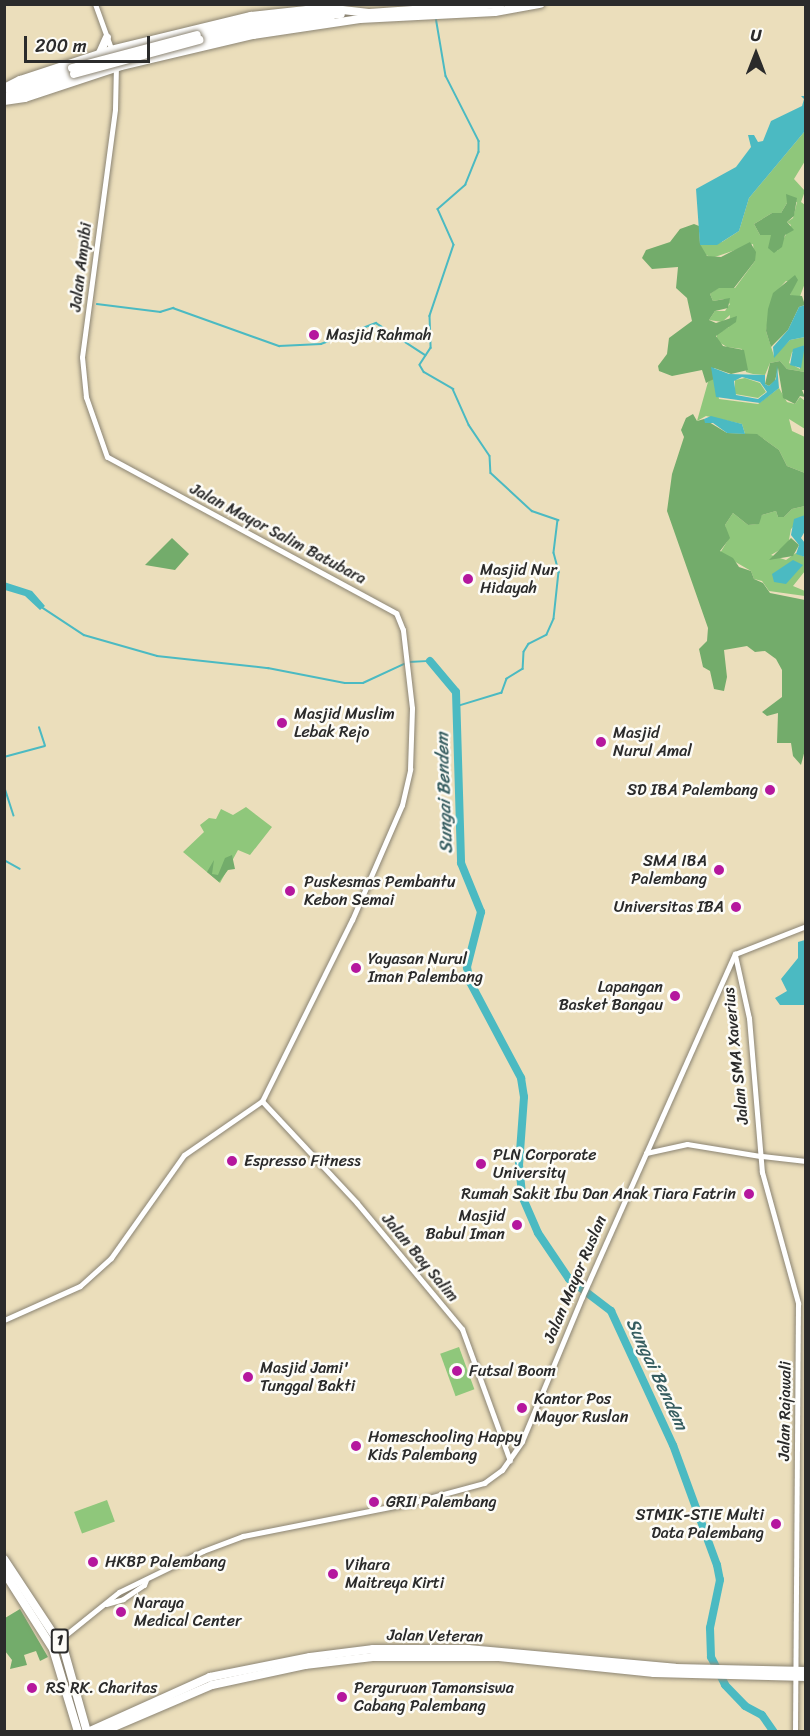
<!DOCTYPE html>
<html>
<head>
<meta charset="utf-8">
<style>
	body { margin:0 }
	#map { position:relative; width:810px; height:1736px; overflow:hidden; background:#ebdebb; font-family:Sriracha,sans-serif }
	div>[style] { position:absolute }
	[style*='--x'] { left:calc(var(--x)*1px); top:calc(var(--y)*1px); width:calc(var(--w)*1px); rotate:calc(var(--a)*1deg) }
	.green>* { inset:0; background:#8fc77b; transform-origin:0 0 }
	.forest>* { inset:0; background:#73ac6b }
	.water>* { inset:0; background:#4bbac2 }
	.stream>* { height:1.5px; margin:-0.75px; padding:0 0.75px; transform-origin:0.75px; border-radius:0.75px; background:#4bbac2 }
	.river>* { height:8px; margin:-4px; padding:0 4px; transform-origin:4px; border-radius:4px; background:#4bbac2 }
	.roads { filter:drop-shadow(0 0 2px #8b8473) drop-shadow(0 0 2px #8b8473) }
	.minor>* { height:5px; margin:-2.5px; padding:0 2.5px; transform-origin:2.5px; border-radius:2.5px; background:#fff }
	.highway>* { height:8px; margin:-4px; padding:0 4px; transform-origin:4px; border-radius:4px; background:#fff }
	.bridges { filter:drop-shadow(0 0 2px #8b8473) drop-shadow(0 0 2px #8b8473) }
	.highway-bridge>* { height:8px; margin:-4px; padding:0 4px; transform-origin:4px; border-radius:4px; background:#fff }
	.dots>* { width:16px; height:16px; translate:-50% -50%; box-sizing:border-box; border:3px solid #fdfcf7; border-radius:50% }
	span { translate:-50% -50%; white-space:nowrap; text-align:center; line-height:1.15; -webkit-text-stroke:5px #fdfcf7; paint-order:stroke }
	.shield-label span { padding:2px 4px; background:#fdfcf7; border:2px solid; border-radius:4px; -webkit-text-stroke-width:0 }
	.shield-label { font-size:15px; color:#2b2b2b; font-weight:700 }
	.street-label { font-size:16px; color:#2b2b2b }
	.poi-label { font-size:16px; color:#2b2b2b }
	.left { translate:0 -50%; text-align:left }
	.right { translate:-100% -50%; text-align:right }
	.water-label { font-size:18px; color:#365d60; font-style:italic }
	.frame { position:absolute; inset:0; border:6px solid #2b2b2b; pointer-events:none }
	.north { position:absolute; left:726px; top:24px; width:60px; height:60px; -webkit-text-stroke:4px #fdfcf7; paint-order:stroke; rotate:0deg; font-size:16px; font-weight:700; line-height:24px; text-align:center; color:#2b2b2b }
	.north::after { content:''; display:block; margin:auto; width:21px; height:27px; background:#2b2b2b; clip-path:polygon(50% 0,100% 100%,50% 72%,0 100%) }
	.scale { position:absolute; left:24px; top:36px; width:126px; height:27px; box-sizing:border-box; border:3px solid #2b2b2b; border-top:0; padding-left:8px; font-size:18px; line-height:21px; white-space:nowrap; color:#2b2b2b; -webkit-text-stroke:4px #fdfcf7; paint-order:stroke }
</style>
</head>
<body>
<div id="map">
	<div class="green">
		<div style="clip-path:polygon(evenodd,805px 131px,805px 161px,794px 179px,805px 191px,801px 202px,805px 205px,805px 283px,799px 299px,790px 295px,795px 283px,786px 281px,773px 295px,766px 331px,774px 356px,790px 340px,805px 337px,805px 345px,792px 352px,789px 363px,800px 369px,800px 354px,805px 350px,805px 372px,787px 369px,780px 361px,770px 363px,765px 375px,753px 374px,746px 372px,742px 349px,727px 347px,717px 341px,717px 334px,729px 327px,730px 315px,722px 322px,709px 320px,715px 311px,725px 311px,730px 304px,724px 299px,713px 301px,710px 294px,718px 288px,735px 288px,755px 261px,753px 244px,712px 258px,704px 254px,700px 245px,722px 242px,739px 231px,749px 198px,805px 131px,797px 202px,793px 218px,787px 222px,791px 225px,777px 251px,771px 235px,760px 235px,754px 224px,772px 213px,781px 213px,787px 203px,797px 202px)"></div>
		<div style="clip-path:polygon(715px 377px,719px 399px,758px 404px,779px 388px,787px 402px,795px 404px,800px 397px,805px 401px,805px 429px,789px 419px,792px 431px,805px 437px,805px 473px,787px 466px,779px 450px,758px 435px,745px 434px,742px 424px,706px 416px,697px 421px,708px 382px)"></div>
		<div style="clip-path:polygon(745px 378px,760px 383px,766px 392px,758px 398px,735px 394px,735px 380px)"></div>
		<div style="clip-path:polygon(805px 506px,805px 515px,791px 529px,788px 545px,771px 555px,786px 560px,796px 553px,805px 557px,805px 571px,793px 586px,805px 591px,805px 596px,769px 591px,762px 581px,754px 579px,751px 571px,720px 553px,728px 540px,725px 525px,733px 513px,748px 525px,757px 524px,762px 515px,776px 511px,778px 517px,784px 517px,792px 509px)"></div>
		<div style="clip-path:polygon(246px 807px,272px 827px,250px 855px,238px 850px,220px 883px,183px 852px,204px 832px,200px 825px,209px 818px,216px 819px,221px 809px,233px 815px)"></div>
		<div style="left:459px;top:1347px;width:45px;height:20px;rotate:70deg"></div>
		<div style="left:107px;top:1500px;width:23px;height:35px;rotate:70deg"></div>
	</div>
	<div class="forest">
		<div style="clip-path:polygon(786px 194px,797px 198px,794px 216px,787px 222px,794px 230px,785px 235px,782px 247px,774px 253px,768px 248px,771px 235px,760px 235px,754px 224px,772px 213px,781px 213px,787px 203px)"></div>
		<div style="clip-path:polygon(694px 224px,699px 226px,700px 244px,707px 256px,721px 257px,750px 242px,756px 252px,755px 261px,734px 288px,719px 288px,710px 294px,713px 301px,730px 298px,728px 308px,715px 311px,709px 320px,716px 323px,737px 316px,736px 322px,716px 336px,723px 346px,744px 350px,748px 370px,731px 374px,714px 368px,714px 379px,706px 383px,702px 370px,672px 376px,659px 371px,658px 366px,667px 354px,669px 338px,692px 321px,687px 298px,676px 288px,678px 267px,652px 269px,642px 258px,646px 250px,670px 242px,680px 229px)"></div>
		<div style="clip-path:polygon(795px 275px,798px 280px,790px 295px,802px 296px,805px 305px,799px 307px,788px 330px,771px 347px,766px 331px,768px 309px,773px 293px)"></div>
		<div style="clip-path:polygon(780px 361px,787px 369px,805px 372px,805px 390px,802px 390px,805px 397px,800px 396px,795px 404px,783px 398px,778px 368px,775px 381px,769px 386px,765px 384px,770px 363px)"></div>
		<div style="clip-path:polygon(693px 414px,697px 421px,704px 419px,727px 433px,757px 434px,779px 450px,787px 466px,805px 473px,805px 506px,792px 509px,784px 517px,778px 517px,776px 511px,762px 515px,759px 524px,748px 525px,733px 513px,725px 525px,730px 538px,720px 551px,733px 558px,739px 567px,751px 571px,754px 579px,763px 583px,770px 593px,805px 600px,806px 746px,801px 765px,793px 756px,791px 743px,777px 743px,778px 713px,767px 716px,762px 712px,782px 697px,782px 670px,776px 659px,765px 651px,755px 652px,747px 646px,724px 650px,727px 677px,724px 691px,714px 689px,710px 671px,703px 667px,699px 649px,707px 641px,708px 628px,667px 511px,672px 474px,684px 437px,681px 430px,686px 418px)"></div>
		<div style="clip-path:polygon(172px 538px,189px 554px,175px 570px,145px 565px)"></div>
		<div style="clip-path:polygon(791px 538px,799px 545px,793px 556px,769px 560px)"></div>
		<div style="clip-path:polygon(232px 855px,235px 869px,228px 870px,219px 882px,207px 872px,214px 860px,212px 874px,218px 875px,225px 858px)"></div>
		<div style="clip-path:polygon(20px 1609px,48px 1657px,40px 1661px,36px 1651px,24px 1655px,27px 1665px,10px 1669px,12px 1660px,5px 1651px,5px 1618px)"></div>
	</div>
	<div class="water">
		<div style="clip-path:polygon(801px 96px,805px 96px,805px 131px,749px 198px,739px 231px,717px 245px,700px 245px,696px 189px,736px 167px,751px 147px,748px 135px,754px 135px,758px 142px,763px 141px,771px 121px,802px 106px,804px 99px)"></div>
		<div style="clip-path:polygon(805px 305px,805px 337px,790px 340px,774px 358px,773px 347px,788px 330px,799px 307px)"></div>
		<div style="clip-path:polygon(805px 345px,801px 368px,790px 365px,793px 349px)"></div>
		<div style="clip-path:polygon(evenodd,777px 365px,779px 388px,760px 403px,716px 397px,711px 367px,729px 374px,765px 375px,765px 384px,769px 386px,776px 379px,777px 365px,742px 377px,760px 382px,767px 392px,758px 399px,736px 395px,734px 381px,742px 377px)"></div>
		<div style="clip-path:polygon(711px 416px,742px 424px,745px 434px,727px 433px,713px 423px,705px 423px,704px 419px)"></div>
		<div style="clip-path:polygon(805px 515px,805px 531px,801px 538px,805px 543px,805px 557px,796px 554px,799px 545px,791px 535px,794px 519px)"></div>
		<div style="clip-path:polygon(793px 560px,803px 565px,786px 584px,774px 582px,772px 574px)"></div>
		<div style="clip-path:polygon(4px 582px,32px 591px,45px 606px,40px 610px,25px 596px,5px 590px)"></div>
		<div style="clip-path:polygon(805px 940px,805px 1005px,780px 1005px,775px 998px,787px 991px,781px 979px,798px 958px,798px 942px)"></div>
	</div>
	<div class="stream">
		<div style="--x:436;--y:17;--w:60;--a:80.4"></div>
		<div style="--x:446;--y:76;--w:73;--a:63.1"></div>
		<div style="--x:479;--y:141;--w:11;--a:90"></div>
		<div style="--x:479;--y:152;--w:35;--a:112"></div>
		<div style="--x:466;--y:185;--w:37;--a:139"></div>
		<div style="--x:438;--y:209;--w:39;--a:66"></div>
		<div style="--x:454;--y:245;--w:75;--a:108.7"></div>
		<div style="--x:430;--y:316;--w:32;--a:88"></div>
		<div style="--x:431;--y:348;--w:20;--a:123"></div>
		<div style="--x:420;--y:365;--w:8;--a:60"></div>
		<div style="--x:424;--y:372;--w:34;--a:30"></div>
		<div style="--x:453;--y:389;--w:39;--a:66"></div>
		<div style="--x:469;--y:425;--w:37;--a:56"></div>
		<div style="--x:490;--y:456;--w:17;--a:87"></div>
		<div style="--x:491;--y:473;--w:56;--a:42.8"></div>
		<div style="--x:532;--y:511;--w:28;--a:19"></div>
		<div style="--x:558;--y:520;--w:33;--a:97"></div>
		<div style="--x:554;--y:553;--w:20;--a:75"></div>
		<div style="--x:559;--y:572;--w:47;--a:96.1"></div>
		<div style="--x:554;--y:619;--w:17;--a:114"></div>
		<div style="--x:547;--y:635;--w:20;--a:153"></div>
		<div style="--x:529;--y:644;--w:9;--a:122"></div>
		<div style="--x:524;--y:652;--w:17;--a:93"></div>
		<div style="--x:523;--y:669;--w:19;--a:148"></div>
		<div style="--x:507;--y:679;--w:15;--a:110"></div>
		<div style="--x:502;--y:693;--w:48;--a:163.1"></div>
		<div style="--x:97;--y:304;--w:64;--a:7.2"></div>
		<div style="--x:160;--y:312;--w:14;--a:-17"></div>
		<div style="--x:173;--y:308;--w:113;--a:19.7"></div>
		<div style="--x:279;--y:346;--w:42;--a:-2.7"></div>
		<div style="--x:321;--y:344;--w:59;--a:-20.9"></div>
		<div style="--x:376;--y:323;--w:59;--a:33.1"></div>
		<div style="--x:43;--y:608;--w:49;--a:33.4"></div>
		<div style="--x:84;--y:635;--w:76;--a:16"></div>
		<div style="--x:157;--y:656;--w:112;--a:6.2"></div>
		<div style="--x:268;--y:668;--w:78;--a:11"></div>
		<div style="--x:345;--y:683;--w:18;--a:0"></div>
		<div style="--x:363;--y:683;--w:45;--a:-24.9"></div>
		<div style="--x:409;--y:662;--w:21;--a:-3"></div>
		<div style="--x:4;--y:757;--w:42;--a:-15"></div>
		<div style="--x:45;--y:746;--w:19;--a:-108"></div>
		<div style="--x:4;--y:785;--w:32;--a:72"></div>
		<div style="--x:4;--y:860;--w:18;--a:29"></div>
	</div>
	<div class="river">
		<div style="--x:430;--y:661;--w:40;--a:50"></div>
		<div style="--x:456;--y:692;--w:171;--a:88.3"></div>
		<div style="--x:461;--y:863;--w:53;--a:67.8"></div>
		<div style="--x:481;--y:912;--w:57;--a:104.3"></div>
		<div style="--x:467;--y:967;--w:15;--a:79"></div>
		<div style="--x:470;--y:982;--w:109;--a:62"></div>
		<div style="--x:521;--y:1078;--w:19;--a:81"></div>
		<div style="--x:524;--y:1097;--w:68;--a:94.2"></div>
		<div style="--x:519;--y:1165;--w:31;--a:84"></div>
		<div style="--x:522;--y:1196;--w:40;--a:66.6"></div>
		<div style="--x:538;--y:1233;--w:55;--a:56"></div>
		<div style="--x:569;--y:1279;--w:53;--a:37.3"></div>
		<div style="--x:611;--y:1311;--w:148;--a:65.2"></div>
		<div style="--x:673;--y:1445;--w:128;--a:69.9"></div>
		<div style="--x:717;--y:1565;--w:15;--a:79"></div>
		<div style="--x:720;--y:1580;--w:49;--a:101.8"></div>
		<div style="--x:710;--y:1628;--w:29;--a:88"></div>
		<div style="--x:711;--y:1657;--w:31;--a:63"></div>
		<div style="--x:725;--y:1685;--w:29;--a:46"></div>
		<div style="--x:745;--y:1706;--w:19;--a:28"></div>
		<div style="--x:762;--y:1715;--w:21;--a:55"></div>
	</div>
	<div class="roads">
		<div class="minor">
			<div style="--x:95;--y:4;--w:50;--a:70.1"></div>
			<div style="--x:735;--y:955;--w:65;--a:77.5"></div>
			<div style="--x:749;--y:1018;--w:155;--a:85.2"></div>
			<div style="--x:762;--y:1172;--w:136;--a:74.6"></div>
			<div style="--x:798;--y:1303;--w:429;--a:90.4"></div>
			<div style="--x:262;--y:1101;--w:139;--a:47"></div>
			<div style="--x:357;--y:1203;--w:164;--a:50.2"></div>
			<div style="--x:462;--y:1329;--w:140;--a:70"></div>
			<div style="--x:646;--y:1153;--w:42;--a:-12.4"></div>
			<div style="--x:687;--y:1144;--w:74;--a:9.3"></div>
			<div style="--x:762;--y:1156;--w:44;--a:6.5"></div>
			<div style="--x:4;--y:1320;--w:83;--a:-24.1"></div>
			<div style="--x:80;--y:1286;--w:42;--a:-42.1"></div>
			<div style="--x:111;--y:1258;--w:126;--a:-54.7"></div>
			<div style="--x:184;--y:1155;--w:95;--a:-34.7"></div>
			<div style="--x:262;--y:1101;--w:202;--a:-63.6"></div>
			<div style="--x:352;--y:920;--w:125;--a:-66.5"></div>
			<div style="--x:402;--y:805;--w:37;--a:-77"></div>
			<div style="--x:410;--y:769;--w:61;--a:-88.1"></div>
			<div style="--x:412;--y:708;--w:79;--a:-96.6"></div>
			<div style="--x:403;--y:630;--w:18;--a:-112"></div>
			<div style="--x:396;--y:613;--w:328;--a:-151.6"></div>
			<div style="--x:107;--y:457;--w:64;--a:-109.3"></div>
			<div style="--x:86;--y:397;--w:40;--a:-95.7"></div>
			<div style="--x:82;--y:357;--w:250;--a:-82.4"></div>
			<div style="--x:115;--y:109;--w:43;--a:-88.7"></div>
			<div style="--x:106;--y:1604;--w:18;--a:-16"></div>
			<div style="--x:123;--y:1599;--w:25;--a:-34"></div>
			<div style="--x:144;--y:1585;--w:5;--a:-68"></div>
			<div style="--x:63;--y:1637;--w:72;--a:-38.8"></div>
			<div style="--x:119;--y:1592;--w:93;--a:-26"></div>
			<div style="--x:203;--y:1551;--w:43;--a:-20.6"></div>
			<div style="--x:243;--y:1536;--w:174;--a:-11.2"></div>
			<div style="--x:414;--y:1502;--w:73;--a:-15.2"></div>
			<div style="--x:484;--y:1483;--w:22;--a:-36"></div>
			<div style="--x:502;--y:1470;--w:35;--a:-55"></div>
			<div style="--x:522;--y:1441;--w:156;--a:-67.4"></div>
			<div style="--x:582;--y:1297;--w:376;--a:-66"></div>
			<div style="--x:735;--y:954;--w:76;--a:-21.5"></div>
		</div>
		<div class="highway">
			<div style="--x:197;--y:35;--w:67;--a:-13"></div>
			<div style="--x:262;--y:20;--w:79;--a:-4.3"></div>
			<div style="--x:199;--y:40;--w:66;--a:-12.3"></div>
			<div style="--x:263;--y:26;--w:68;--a:-5"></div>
			<div style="--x:100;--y:53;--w:17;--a:-66"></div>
			<div style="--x:4;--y:88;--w:18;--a:-27"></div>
			<div style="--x:20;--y:80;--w:96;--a:-18.2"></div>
			<div style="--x:111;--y:50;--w:144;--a:-13.7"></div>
			<div style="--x:251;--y:16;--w:74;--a:-6.2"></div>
			<div style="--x:325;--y:8;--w:44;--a:6.5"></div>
			<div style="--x:369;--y:13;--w:132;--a:-3.9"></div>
			<div style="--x:9;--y:90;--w:67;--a:-19.2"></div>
			<div style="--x:7;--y:97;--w:71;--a:-18.9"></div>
			<div style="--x:4;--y:101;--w:21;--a:-8"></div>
			<div style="--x:25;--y:98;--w:101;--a:-18.4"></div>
			<div style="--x:121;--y:66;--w:136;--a:-13.2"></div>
			<div style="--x:253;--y:35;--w:108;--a:-8.5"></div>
			<div style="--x:360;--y:19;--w:135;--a:-3"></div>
			<div style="--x:495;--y:12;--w:46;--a:-10.1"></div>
			<div style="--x:4;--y:1559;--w:109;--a:56.6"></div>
			<div style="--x:64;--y:1650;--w:85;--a:74.3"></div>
			<div style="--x:4;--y:1572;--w:91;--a:57.5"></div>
			<div style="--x:53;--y:1649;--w:87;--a:73.2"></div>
			<div style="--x:88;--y:1732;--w:134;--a:-24.3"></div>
			<div style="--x:210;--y:1677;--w:102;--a:-11.3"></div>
			<div style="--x:310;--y:1657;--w:64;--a:-7.2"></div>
			<div style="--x:373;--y:1649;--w:95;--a:0"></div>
			<div style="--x:468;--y:1649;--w:208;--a:5.2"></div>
			<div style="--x:675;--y:1668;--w:131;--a:1.3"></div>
			<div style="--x:102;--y:1732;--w:120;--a:-23.1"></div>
			<div style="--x:212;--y:1685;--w:95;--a:-12.1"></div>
			<div style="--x:305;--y:1665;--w:68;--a:-6.7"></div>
			<div style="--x:373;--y:1657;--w:126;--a:0"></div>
			<div style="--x:499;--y:1657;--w:156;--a:5.9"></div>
			<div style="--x:654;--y:1673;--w:152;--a:1.5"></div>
		</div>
	</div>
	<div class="bridges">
		<div class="highway-bridge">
			<div style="--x:72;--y:68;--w:129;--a:-14.8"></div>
			<div style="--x:74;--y:74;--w:130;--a:-15.2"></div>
		</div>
	</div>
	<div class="dots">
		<div style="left:314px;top:335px;background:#b5179e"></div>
		<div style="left:468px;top:579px;background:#b5179e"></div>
		<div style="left:282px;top:723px;background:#b5179e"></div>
		<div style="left:601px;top:742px;background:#b5179e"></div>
		<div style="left:770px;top:790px;background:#b5179e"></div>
		<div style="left:719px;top:870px;background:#b5179e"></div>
		<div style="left:290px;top:891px;background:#b5179e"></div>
		<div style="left:736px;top:907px;background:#b5179e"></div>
		<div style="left:356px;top:968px;background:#b5179e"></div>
		<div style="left:675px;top:996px;background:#b5179e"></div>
		<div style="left:232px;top:1161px;background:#b5179e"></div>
		<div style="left:481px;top:1164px;background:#b5179e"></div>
		<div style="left:749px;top:1194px;background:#b5179e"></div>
		<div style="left:517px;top:1225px;background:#b5179e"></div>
		<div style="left:457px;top:1371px;background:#b5179e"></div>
		<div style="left:248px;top:1377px;background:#b5179e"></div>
		<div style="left:522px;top:1408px;background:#b5179e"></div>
		<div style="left:356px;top:1446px;background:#b5179e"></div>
		<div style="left:374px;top:1502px;background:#b5179e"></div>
		<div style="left:776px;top:1524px;background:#b5179e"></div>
		<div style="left:93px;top:1562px;background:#b5179e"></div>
		<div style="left:333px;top:1574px;background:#b5179e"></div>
		<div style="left:121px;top:1612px;background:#b5179e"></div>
		<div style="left:32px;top:1688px;background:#b5179e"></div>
		<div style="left:342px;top:1697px;background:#b5179e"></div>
	</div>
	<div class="shield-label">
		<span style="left:60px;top:1641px">1</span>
	</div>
	<div class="street-label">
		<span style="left:81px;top:267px;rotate:-83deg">Jalan Ampibi</span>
		<span style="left:278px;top:534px;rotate:28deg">Jalan Mayor Salim Batubara</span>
		<span style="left:736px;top:1056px;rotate:-96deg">Jalan SMA Xaverius</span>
		<span style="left:420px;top:1258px;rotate:50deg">Jalan Bay Salim</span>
		<span style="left:575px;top:1279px;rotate:-67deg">Jalan Mayor Ruslan</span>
		<span style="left:785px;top:1411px;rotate:-89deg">Jalan Rajawali</span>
		<span style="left:435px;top:1636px;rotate:1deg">Jalan Veteran</span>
	</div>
	<div class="poi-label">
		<span class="left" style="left:326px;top:335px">Masjid Rahmah</span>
		<span class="left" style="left:480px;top:579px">Masjid Nur<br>Hidayah</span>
		<span class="left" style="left:294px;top:723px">Masjid Muslim<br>Lebak Rejo</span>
		<span class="left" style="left:613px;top:742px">Masjid<br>Nurul Amal</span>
		<span class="right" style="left:758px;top:790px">SD IBA Palembang</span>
		<span class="right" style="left:707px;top:870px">SMA IBA<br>Palembang</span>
		<span class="left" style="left:304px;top:891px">Puskesmas Pembantu<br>Kebon Semai</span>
		<span class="right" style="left:724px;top:907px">Universitas IBA</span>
		<span class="left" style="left:368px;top:968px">Yayasan Nurul<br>Iman Palembang</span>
		<span class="right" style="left:663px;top:996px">Lapangan<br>Basket Bangau</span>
		<span class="left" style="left:493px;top:1164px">PLN Corporate<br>University</span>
		<span class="left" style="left:244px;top:1161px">Espresso Fitness</span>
		<span class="right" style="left:736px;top:1194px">Rumah Sakit Ibu Dan Anak Tiara Fatrin</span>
		<span class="right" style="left:505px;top:1225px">Masjid<br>Babul Iman</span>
		<span class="left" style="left:260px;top:1377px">Masjid Jami'<br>Tunggal Bakti</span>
		<span class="left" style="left:469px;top:1371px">Futsal Boom</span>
		<span class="left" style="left:534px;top:1408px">Kantor Pos<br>Mayor Ruslan</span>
		<span class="left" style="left:368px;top:1446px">Homeschooling Happy<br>Kids Palembang</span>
		<span class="left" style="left:386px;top:1502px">GRII Palembang</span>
		<span class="right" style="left:764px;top:1524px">STMIK-STIE Multi<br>Data Palembang</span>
		<span class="left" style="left:105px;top:1562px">HKBP Palembang</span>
		<span class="left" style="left:345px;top:1574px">Vihara<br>Maitreya Kirti</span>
		<span class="left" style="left:134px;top:1612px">Naraya<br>Medical Center</span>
		<span class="left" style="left:46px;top:1688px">RS RK. Charitas</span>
		<span class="left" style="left:354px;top:1697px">Perguruan Tamansiswa<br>Cabang Palembang</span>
	</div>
	<div class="water-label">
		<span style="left:444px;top:793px;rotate:-92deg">Sungai Bendem</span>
		<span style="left:657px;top:1374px;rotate:65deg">Sungai Bendem</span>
	</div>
	<div class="frame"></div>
	<div class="north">U</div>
	<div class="scale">200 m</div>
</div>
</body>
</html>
